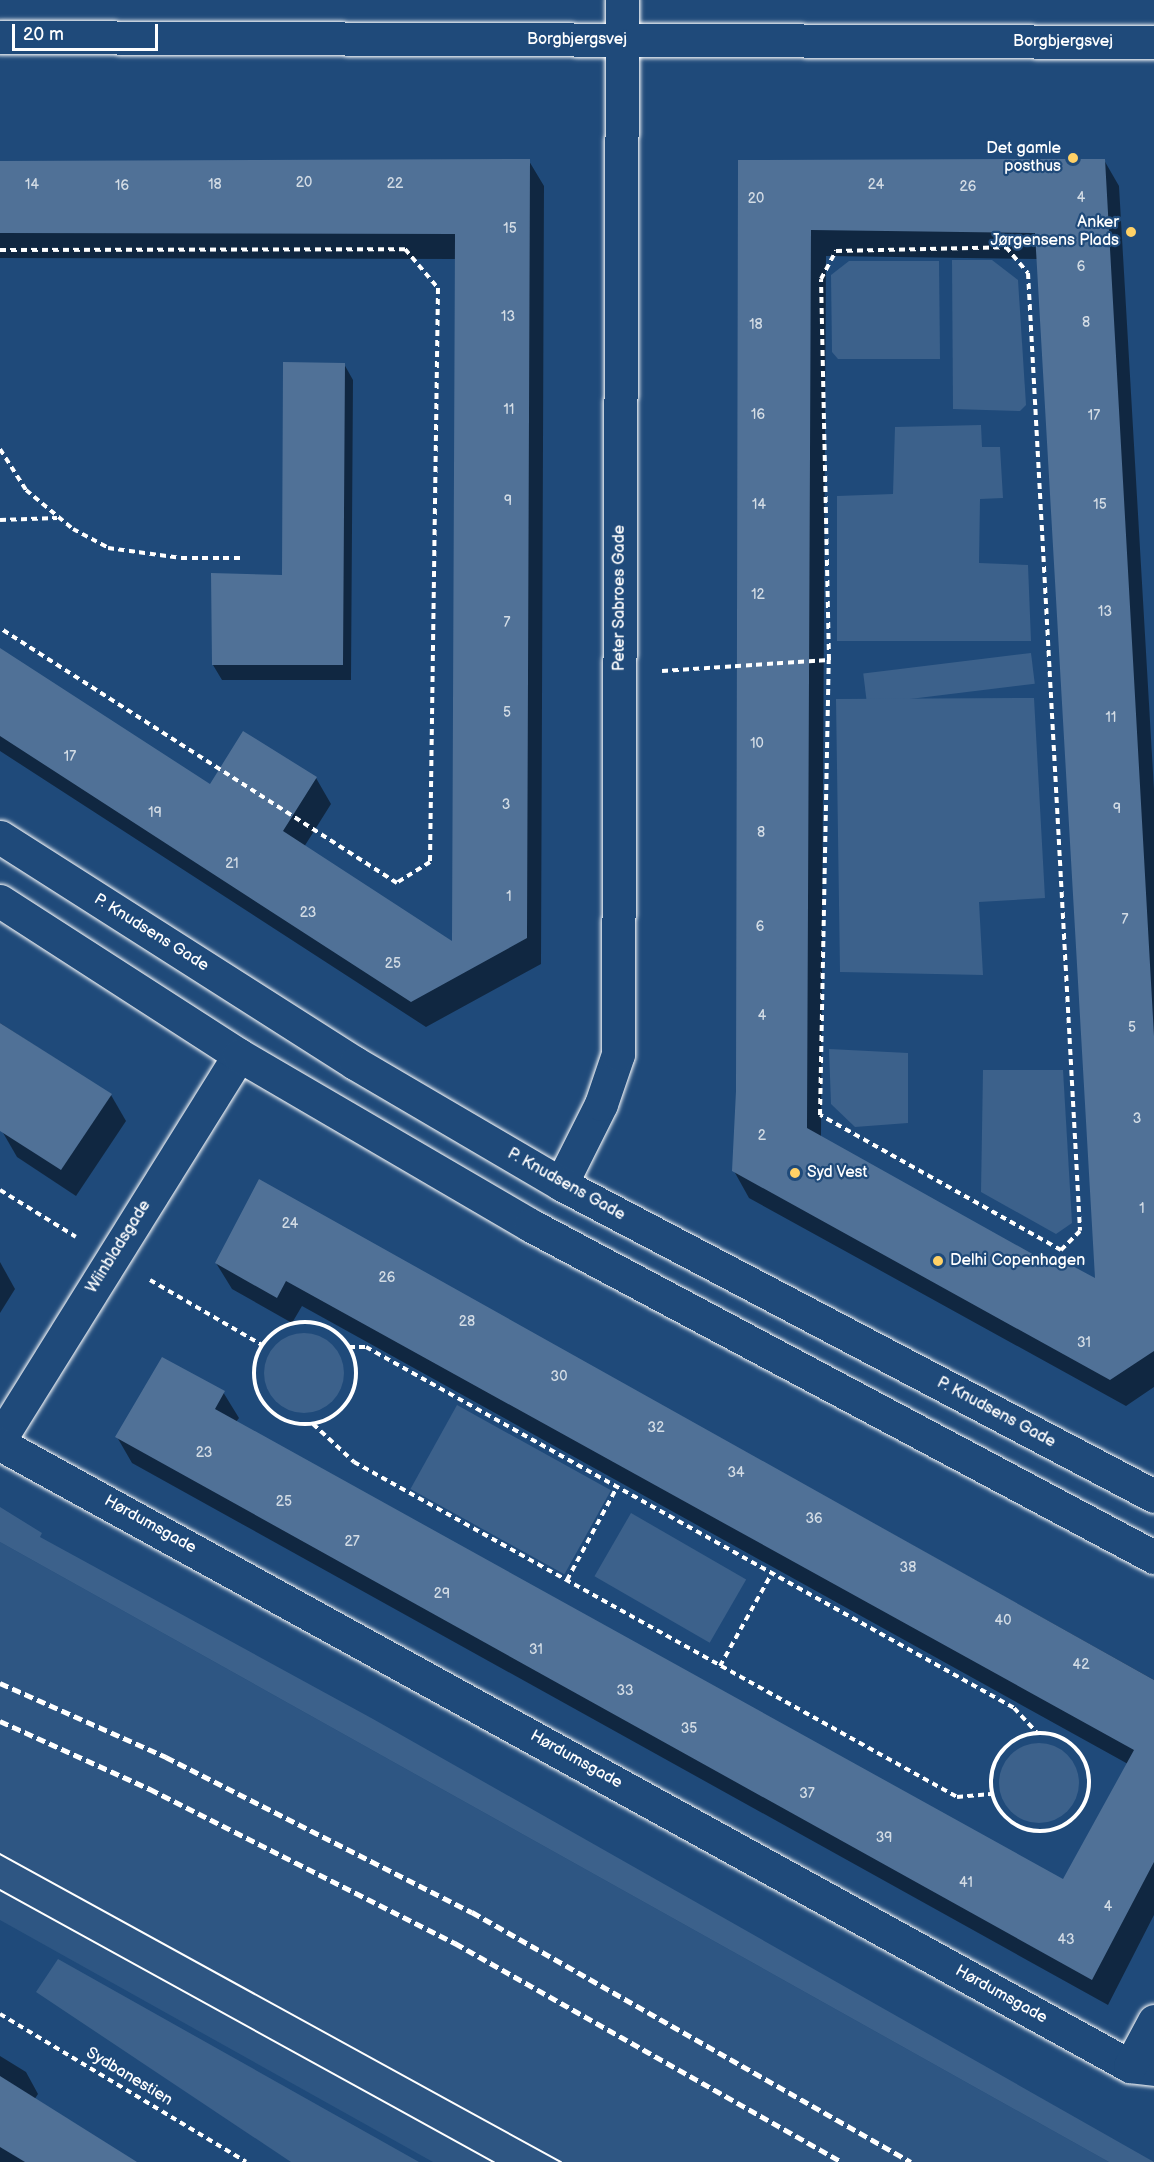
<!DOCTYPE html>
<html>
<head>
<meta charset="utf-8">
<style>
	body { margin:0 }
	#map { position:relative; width:1154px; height:2162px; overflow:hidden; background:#1f4a7a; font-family:"Balsamiq Sans",sans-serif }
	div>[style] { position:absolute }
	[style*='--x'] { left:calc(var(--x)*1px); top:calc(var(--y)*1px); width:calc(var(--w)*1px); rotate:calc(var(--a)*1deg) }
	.built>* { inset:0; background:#2e5683 }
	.green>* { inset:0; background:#3c618b; transform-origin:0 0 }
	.round { border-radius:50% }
	.shadow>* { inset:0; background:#0007 }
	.building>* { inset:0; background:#507197 }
	.path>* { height:4px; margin-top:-2px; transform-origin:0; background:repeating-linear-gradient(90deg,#fff 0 6px,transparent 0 10.5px) }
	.path>.ring { margin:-2px; padding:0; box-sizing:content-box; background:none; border:4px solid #fff; border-radius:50% }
	.roads { filter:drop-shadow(0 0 2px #fff) drop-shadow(0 0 2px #fff) }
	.street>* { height:33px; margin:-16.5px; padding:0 16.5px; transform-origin:16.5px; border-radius:16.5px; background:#1f4a7a }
	.secondary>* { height:33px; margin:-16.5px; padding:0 16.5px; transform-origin:16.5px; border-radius:16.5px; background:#1f4a7a }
	.primary>* { height:33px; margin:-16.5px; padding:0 16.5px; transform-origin:16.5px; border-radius:16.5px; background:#1f4a7a }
	.tram>* { height:1.5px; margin:-0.75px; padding:0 0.75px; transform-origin:0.75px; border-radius:0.75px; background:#fff }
	.rail>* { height:4.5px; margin-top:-2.25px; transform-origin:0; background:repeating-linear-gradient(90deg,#fff 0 9px,transparent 0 13.5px) }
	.dots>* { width:16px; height:16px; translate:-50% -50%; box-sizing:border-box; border:3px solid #1f4a7a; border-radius:50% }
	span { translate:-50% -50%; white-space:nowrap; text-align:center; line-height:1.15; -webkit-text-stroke:4.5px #1f4a7a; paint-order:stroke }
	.number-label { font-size:14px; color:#d3dce5 }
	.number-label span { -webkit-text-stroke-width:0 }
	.street-label { font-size:16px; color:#fff }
	.poi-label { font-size:16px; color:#fff }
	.right { translate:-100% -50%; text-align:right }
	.left { translate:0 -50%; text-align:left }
	.scale { position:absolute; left:12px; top:24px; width:146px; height:27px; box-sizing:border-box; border:3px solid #fff; border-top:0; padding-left:8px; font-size:18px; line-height:21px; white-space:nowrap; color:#fff; -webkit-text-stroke:4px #1f4a7a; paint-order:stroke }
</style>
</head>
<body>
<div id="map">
	<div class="built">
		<div style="clip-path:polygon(0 1542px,1109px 2162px,433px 2162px,0 1920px)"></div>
	</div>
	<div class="green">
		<div style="clip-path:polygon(952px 260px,992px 260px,1018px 280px,1026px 405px,1020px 411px,953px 409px)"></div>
		<div style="clip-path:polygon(849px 261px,939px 261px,940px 359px,838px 359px,832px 352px,831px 275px)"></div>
		<div style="clip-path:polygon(981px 425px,982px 447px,1000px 447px,1003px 498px,980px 499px,979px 563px,1028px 565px,1031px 641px,837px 641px,837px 496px,893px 494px,895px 427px)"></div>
		<div style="left:1031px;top:653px;width:31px;height:169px;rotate:83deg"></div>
		<div style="clip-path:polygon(1034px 698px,1045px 898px,979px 902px,983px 975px,840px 972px,836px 699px)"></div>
		<div style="clip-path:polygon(829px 1049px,908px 1053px,908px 1123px,855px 1127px,831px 1104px)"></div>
		<div style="clip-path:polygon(983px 1070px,1063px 1070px,1072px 1223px,1056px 1234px,981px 1192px)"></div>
		<div class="round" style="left:264px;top:1333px;width:80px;height:80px"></div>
		<div style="left:457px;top:1405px;width:176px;height:96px;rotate:29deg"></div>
		<div style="clip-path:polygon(0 1507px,42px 1533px,40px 1537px,373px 1719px,1154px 2162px,1109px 2162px,0 1542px)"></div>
		<div style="left:631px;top:1513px;width:133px;height:73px;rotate:30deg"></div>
		<div class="round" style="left:999px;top:1743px;width:80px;height:80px"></div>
		<div style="clip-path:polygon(58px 1959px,419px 2162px,291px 2162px,36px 1992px)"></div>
	</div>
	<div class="shadow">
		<div style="clip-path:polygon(evenodd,1104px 160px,1119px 186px,1154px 790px,1154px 1387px,1126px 1406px,749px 1198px,734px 1171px,737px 1091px,739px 161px,1104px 160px,826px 256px,1038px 259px,1097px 1281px,1062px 1272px,821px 1138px,826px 256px)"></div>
		<div style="clip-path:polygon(529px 161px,544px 186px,541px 964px,426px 1027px,0 751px,0 650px,210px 786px,316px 778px,331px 804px,304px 847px,454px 943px,456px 259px,0 258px,0 162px)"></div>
		<div style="clip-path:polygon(344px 364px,353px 380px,351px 680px,222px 680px,213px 665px,284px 577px)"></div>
		<div style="clip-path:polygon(0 1023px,111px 1095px,126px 1121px,76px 1196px,17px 1157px,2px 1131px)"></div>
		<div style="clip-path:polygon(259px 1181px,1154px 1680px,1154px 1915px,1108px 2005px,132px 1463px,117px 1437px,223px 1392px,239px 1418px,236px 1422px,1064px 1881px,1128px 1764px,302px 1306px,292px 1323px,232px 1289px,216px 1263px)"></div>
		<div style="clip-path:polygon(0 1262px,15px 1289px,0 1313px)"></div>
		<div style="clip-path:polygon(0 2056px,26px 2072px,38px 2094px,34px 2100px,134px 2162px,0 2162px)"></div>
	</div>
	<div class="building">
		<div style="clip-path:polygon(530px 159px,527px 938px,411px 1002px,0 736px,0 648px,210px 784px,243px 731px,317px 777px,283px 831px,452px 941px,455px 234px,0 233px,0 161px)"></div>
		<div style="clip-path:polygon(evenodd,1010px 159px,1105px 159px,1154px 1036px,1154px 1351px,1110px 1380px,732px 1171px,736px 1091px,738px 160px,1010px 159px,811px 230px,1035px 233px,1095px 1278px,1067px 1263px,1061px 1270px,807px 1128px,811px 230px)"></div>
		<div style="clip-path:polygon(283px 362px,345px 363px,343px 665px,212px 665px,211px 573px,282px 575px)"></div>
		<div style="clip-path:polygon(0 1023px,112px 1094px,61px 1170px,0 1131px)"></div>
		<div style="clip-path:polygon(259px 1179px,1154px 1680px,1154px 1862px,1092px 1980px,115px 1437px,162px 1357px,225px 1391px,215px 1409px,1063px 1879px,1134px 1750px,286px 1281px,277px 1298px,215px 1263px)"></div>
		<div style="clip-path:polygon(0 2076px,137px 2162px,25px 2162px,0 2147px)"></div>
	</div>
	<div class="path">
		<div style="--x:1006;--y:247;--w:34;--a:50"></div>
		<div style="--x:1028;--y:273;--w:959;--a:86.89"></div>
		<div style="--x:1080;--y:1231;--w:27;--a:135"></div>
		<div style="--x:1061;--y:1250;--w:276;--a:-150.7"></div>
		<div style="--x:820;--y:1115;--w:455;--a:-88.9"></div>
		<div style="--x:829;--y:660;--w:381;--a:-91.2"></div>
		<div style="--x:821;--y:279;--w:32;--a:-62"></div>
		<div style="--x:836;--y:251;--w:170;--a:-1.3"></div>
		<div style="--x:0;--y:250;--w:405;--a:-0.1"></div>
		<div style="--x:405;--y:249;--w:51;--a:49.8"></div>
		<div style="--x:438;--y:288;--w:574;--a:90.8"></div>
		<div style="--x:430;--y:862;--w:39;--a:148"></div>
		<div style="--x:397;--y:883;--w:472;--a:-147.3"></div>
		<div style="--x:0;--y:449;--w:49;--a:57.6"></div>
		<div style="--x:26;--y:490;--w:61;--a:39.7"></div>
		<div style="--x:73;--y:529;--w:40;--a:28"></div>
		<div style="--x:108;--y:548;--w:74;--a:7.8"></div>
		<div style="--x:181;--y:558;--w:59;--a:0"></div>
		<div style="--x:0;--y:520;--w:57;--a:-2"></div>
		<div style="--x:662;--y:671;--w:167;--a:-3.8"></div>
		<div style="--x:0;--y:1190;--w:89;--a:31.7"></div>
		<div style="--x:150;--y:1280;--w:129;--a:30.1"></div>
		<div class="ring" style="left:254px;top:1322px;width:98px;height:98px"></div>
		<div style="--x:349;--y:1347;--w:17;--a:0"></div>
		<div style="--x:366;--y:1347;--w:742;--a:29.12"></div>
		<div style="--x:1014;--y:1708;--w:33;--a:47"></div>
		<div style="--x:313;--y:1424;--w:56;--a:42.8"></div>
		<div style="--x:354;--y:1462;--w:690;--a:29.05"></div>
		<div style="--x:957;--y:1797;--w:34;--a:-5"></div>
		<div style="--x:567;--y:1580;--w:103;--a:-61.7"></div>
		<div style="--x:720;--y:1666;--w:107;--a:-60.8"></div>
		<div class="ring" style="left:991px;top:1733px;width:94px;height:94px"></div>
		<div style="--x:0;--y:2014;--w:287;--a:31"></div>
	</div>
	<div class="roads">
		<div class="street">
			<div style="--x:561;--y:1184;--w:89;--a:-63.4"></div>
			<div style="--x:601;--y:1104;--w:53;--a:-71.2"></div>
			<div style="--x:618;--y:1054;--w:1054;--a:-89.78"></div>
			<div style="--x:0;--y:1439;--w:452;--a:-58.1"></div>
			<div style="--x:0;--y:1444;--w:1290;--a:28.83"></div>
			<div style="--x:1130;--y:2066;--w:24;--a:7"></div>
			<div style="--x:1130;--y:2066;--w:51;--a:-61.9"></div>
		</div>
		<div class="secondary">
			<div style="--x:0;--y:37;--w:1154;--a:0.25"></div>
		</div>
		<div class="primary">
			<div style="--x:0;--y:837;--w:421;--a:32.5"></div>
			<div style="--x:355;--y:1063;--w:239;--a:30.4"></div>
			<div style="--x:561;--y:1184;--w:670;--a:27.75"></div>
			<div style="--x:0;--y:901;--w:284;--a:32.8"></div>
			<div style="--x:239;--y:1055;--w:337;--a:30.3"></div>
			<div style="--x:530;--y:1225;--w:707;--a:28.02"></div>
		</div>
	</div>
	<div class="tram">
		<div style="--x:0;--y:1854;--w:640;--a:28.77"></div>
		<div style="--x:0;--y:1890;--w:564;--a:28.84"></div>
	</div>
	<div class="rail">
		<div style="--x:0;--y:1683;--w:182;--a:24"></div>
		<div style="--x:166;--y:1757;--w:343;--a:26.9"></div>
		<div style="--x:472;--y:1912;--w:505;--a:29.66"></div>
		<div style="--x:0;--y:1721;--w:165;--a:24.4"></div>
		<div style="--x:150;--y:1789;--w:342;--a:26.8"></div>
		<div style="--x:455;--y:1943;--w:445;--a:29.5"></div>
	</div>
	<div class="dots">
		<div style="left:1073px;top:158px;background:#ffd166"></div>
		<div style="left:1131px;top:232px;background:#ffd166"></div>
		<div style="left:795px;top:1173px;background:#ffd166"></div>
		<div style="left:938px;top:1261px;background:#ffd166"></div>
	</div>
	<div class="number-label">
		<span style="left:304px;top:183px">20</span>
		<span style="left:395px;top:184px">22</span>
		<span style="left:32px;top:185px">14</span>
		<span style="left:215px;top:185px">18</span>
		<span style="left:876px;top:185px">24</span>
		<span style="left:122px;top:186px">16</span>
		<span style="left:968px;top:187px">26</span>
		<span style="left:1081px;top:198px">4</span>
		<span style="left:756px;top:199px">20</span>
		<span style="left:510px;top:229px">15</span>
		<span style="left:1081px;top:267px">6</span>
		<span style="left:508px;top:317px">13</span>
		<span style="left:1086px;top:323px">8</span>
		<span style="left:756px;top:325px">18</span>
		<span style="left:509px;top:410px">11</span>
		<span style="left:758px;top:415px">16</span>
		<span style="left:1094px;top:416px">17</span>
		<span style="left:508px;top:501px">9</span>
		<span style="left:759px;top:505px">14</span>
		<span style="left:1100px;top:505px">15</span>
		<span style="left:758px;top:595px">12</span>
		<span style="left:1105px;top:612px">13</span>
		<span style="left:507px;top:623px">7</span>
		<span style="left:507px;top:713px">5</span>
		<span style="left:1111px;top:718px">11</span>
		<span style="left:757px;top:744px">10</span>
		<span style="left:70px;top:757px">17</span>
		<span style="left:506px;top:805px">3</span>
		<span style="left:1117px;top:809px">9</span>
		<span style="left:155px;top:813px">19</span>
		<span style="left:761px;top:833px">8</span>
		<span style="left:232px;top:864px">21</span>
		<span style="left:509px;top:897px">1</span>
		<span style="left:308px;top:913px">23</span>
		<span style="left:1125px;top:920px">7</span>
		<span style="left:760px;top:927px">6</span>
		<span style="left:393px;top:964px">25</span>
		<span style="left:762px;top:1016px">4</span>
		<span style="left:1132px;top:1028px">5</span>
		<span style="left:1137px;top:1119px">3</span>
		<span style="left:762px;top:1136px">2</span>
		<span style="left:1142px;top:1209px">1</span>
		<span style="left:290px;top:1224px">24</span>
		<span style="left:387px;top:1278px">26</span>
		<span style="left:467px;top:1322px">28</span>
		<span style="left:1084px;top:1343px">31</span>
		<span style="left:559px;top:1377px">30</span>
		<span style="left:656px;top:1428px">32</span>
		<span style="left:204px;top:1453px">23</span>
		<span style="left:736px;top:1473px">34</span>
		<span style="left:284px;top:1502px">25</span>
		<span style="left:814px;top:1519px">36</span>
		<span style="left:352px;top:1542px">27</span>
		<span style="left:908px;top:1568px">38</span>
		<span style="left:442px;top:1594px">29</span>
		<span style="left:1003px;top:1621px">40</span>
		<span style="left:536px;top:1650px">31</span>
		<span style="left:1081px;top:1665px">42</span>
		<span style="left:625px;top:1691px">33</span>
		<span style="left:689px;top:1729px">35</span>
		<span style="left:807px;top:1794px">37</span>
		<span style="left:884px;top:1838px">39</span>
		<span style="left:966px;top:1883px">41</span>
		<span style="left:1108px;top:1907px">4</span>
		<span style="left:1066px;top:1940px">43</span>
	</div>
	<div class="street-label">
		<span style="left:577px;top:40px">Borgbjergsvej</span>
		<span style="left:1063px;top:42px">Borgbjergsvej</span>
		<span style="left:620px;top:598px;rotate:-90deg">Peter Sabroes Gade</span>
		<span style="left:151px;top:933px;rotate:32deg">P. Knudsens Gade</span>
		<span style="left:566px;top:1185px;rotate:29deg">P. Knudsens Gade</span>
		<span style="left:119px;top:1247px;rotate:-58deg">Wiinbladsgade</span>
		<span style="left:996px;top:1413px;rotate:28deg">P. Knudsens Gade</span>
		<span style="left:150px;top:1525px;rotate:29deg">Hørdumsgade</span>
		<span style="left:576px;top:1760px;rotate:29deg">Hørdumsgade</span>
		<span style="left:1001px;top:1995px;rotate:29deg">Hørdumsgade</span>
		<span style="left:129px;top:2077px;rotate:31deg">Sydbanestien</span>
	</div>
	<div class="poi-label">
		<span class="right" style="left:1061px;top:158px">Det gamle<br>posthus</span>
		<span class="right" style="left:1119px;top:232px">Anker<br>Jørgensens Plads</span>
		<span class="left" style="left:807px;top:1173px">Syd Vest</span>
		<span class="left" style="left:950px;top:1261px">Delhi Copenhagen</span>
	</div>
	<div class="scale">20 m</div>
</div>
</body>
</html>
